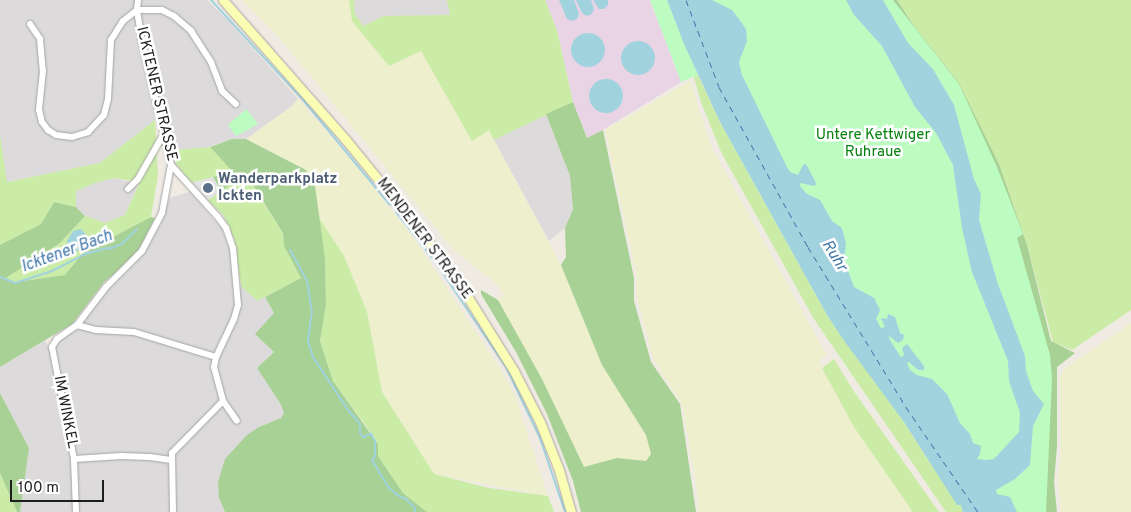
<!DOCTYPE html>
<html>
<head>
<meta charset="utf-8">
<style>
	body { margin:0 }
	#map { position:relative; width:1131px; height:512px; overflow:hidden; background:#efebe3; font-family:Overpass,sans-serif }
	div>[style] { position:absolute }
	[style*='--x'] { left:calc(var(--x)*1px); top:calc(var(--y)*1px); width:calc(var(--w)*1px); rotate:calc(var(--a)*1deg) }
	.residential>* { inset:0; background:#dcdadb }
	.industrial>* { inset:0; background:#e9d4e5 }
	.farmland>* { inset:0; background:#edefcd }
	.grass>* { inset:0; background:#caeca6 }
	.forest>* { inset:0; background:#a8d195 }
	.park>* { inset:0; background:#bdfcc1 }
	.parking>* { inset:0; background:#e2e2e2 }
	.water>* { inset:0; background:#a1d3df }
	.round { border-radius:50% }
	.stream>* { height:2px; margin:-1px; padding:0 1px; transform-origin:1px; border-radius:1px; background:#a1d3df }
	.ferry>* { height:1px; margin-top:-0.5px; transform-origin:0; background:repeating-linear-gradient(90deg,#4279aa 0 6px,transparent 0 11px) }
	.roads { filter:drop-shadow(0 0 1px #a5a5a5) drop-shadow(0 0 1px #a5a5a5) }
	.minor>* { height:6px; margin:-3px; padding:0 3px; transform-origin:3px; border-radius:3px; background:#fff }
	.secondary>* { height:9px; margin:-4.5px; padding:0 4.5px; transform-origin:4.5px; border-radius:4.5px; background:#fafdb4 }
	.dots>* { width:14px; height:14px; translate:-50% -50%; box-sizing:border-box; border:2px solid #fff; border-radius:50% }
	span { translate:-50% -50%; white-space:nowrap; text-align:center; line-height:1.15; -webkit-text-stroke:5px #fff; paint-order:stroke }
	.street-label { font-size:15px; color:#1e1e1e }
	.park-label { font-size:15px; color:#06810d }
	.service-label { font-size:15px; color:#4e5e75; font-weight:700 }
	.left { translate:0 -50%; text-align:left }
	.water-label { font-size:16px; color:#4279aa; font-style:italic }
	.scale { position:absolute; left:10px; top:480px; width:94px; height:22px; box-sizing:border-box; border:2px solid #1e1e1e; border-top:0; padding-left:6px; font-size:15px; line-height:18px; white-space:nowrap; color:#1e1e1e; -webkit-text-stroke:4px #fff; paint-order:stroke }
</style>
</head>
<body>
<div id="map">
	<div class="residential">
		<div style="clip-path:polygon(0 0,207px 0,230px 22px,298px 99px,292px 106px,246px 139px,232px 139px,202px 149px,173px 150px,170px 147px,163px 114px,100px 163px,6px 182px,0 135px)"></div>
		<div style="clip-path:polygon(354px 0,447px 0,450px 15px,384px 16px,363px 26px,355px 14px)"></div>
		<div style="clip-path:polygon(546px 114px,570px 176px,573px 209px,565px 228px,549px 241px,494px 140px)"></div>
		<div style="clip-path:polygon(114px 178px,139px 184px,125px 215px,105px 223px,85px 216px,76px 207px,76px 191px,95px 183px)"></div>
		<div style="clip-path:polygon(190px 192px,222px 229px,230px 249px,234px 286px,241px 286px,257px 301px,265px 297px,274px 313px,274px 352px,257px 368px,280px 403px,284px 413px,281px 418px,259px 427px,219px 498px,225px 512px,20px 512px,29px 448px,0 393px,0 367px,45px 340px,49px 349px,63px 338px,105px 291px,135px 263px,161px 224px,169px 198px)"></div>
	</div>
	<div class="industrial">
		<div style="clip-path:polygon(545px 0,650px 0,681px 82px,588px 139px,573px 102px,557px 30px)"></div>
	</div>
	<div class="farmland">
		<div style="clip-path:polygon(242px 0,349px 0,352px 21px,389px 66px,421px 51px,472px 140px,489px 130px,494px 140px,561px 265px,602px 365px,646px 435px,651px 454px,646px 461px,617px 458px,584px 467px,542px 379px,498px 300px,504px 295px,495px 283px,454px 250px,280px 39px)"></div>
		<div style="clip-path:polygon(690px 81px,711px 146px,827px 356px,819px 360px,822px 368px,854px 427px,913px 512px,699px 512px,695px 477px,682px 404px,654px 361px,637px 299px,637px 277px,605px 130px)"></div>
		<div style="clip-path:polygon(298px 99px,354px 163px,415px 240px,495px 361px,514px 393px,548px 496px,434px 474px,382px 392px,367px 312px,344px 256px,319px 218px,315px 186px,306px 170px,247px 139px,292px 106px)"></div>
		<div style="clip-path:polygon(1131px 323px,1131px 512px,1061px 512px,1058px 479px,1061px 447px,1060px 376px,1065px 368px)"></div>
	</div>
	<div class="grass">
		<div style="clip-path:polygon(349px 0,354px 0,355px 14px,363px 26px,384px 16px,450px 15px,447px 0,545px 0,557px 30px,573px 102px,494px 140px,489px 130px,472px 141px,421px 51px,389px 66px,352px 21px)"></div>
		<div style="clip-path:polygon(897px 0,1131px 0,1131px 310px,1072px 350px,1053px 342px,1027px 245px,999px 164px,959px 83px,914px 26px)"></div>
		<div style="clip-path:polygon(698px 75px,720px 122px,827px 315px,904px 422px,930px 463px,961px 505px,963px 512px,946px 512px,814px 319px,722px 154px,701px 102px,694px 77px)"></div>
		<div style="clip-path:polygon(155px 120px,158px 175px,151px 217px,84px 252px,66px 275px,16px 282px,6px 278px,60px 243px,85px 216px,105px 223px,125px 215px,139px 184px,133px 181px,114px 178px,95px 183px,76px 191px,76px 207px,54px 202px,41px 224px,0 245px,0 135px,7px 182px,100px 163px)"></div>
		<div style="clip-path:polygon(170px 147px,174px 150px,210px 147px,233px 172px,191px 183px,175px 162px)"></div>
		<div style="clip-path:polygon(245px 174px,283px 233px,284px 246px,301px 278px,257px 301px,241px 286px,234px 238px,224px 216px,208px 200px)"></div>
		<div style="clip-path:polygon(319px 218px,344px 256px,367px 312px,382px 392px,434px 474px,489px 488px,548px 496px,554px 512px,427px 512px,403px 493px,378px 456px,378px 444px,372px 434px,333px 381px,320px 341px,326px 305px,325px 258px)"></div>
		<div style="clip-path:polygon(834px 359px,853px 390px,939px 512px,913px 512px,854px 427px,822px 368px)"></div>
		<div style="clip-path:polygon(0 473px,17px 512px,0 512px)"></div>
	</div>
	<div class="forest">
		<div style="clip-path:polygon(883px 0,897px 0,914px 26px,959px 83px,999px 164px,1027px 245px,1051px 341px,1075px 353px,1057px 367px,1057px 446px,1054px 482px,1057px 512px,1044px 512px)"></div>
		<div style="clip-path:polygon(573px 102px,587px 138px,603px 130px,634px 278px,634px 301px,651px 362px,680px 404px,696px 512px,581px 512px,573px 481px,547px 414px,516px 352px,481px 294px,481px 290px,498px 300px,542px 379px,584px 467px,617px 458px,646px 461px,651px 454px,646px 435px,602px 365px,561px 265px,566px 257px,565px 228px,573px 209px,570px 176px,546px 114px)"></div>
		<div style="clip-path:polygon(232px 139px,246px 139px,306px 170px,315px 186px,325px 258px,326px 305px,320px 341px,333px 381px,378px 444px,378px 456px,403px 493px,427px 512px,225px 512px,219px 498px,218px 482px,225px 459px,247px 435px,259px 427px,281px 418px,284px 413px,280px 403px,257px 368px,274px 352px,255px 334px,274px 313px,265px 297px,301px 278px,284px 246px,283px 233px,246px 174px,221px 191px,213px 177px,233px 172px,210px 147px)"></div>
		<div style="clip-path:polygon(54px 202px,76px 207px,85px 216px,60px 243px,6px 278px,16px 282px,65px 275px,84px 252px,151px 217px,155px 218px,140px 247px,127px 263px,104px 282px,72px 324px,0 367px,0 245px,41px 224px)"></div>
		<div style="clip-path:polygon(0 393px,29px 448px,20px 512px,17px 512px,0 473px)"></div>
	</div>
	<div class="park">
		<div style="clip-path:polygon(650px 0,667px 0,698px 75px,681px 82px)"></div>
		<div style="clip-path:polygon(701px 0,893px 0,959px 84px,997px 167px,1023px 234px,1017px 238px,1050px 355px,1052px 379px,1046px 512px,988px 512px,834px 274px)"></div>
		<div style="clip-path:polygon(246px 109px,258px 124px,236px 136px,228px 125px)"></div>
	</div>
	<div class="parking">
		<div style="clip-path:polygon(213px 177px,221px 191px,208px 200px,191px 183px)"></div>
	</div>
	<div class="water">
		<div style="clip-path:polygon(559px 0,574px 0,579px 14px,577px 19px,572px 21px,567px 19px)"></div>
		<div style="clip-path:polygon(576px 0,591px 0,594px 9px,592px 14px,587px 16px,582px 13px)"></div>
		<div style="clip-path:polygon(593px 0,608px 0,608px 5px,604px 9px,599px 9px)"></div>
		<div style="clip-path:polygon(667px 0,712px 0,732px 10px,739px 19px,746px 29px,747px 41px,739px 62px,742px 75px,787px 167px,790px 172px,798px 175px,803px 165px,806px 164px,816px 183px,815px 186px,800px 183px,800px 186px,807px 194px,820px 200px,832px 221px,842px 228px,846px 244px,844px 260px,854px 287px,874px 298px,880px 310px,876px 319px,881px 328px,885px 327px,881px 318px,887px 319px,888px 314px,895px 317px,900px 333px,904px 335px,903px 340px,898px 343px,888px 335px,891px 342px,901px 357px,904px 355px,902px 348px,907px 344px,924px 366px,924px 370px,918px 370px,909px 362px,907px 363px,910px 370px,917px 375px,932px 379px,947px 394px,960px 423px,970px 434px,973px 443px,981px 446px,980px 454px,977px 459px,987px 460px,994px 459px,1019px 432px,1020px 413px,1009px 381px,1008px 361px,972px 272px,962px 228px,953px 165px,936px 133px,915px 107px,882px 46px,854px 15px,846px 0,883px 0,908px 43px,933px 69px,954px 105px,974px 179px,981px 194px,979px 220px,998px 284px,1025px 356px,1026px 371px,1033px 391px,1044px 404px,1033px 426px,1030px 465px,1015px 479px,996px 490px,997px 494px,1010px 497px,1017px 512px,963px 512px,961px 505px,957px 505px,904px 422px,845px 342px,827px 315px,720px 122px,684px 44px)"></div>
		<div class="round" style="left:571px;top:33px;width:34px;height:34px"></div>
		<div class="round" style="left:621px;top:41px;width:34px;height:34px"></div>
		<div class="round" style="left:589px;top:79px;width:34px;height:34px"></div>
		<div style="clip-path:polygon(81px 229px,87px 236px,84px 246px,75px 252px,68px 248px,67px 241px,73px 231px)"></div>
	</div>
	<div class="stream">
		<div style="--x:211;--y:0;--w:137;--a:47.4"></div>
		<div style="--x:304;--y:101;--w:135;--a:50.4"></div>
		<div style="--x:396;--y:212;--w:65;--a:51.9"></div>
		<div style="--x:436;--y:263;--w:125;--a:56.1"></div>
		<div style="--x:506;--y:367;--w:79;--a:64.4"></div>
		<div style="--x:540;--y:438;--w:78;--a:71.3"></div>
		<div style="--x:290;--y:250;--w:35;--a:61"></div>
		<div style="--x:307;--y:281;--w:30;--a:81"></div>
		<div style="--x:312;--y:311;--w:30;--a:98"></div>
		<div style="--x:308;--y:341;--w:17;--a:73"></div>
		<div style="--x:313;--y:357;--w:64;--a:56.6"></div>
		<div style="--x:348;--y:410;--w:18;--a:49"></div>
		<div style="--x:360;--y:424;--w:9;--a:90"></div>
		<div style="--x:360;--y:433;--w:5;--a:53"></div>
		<div style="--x:363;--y:437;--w:9;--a:-21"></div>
		<div style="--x:371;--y:434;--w:9;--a:63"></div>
		<div style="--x:375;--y:442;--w:15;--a:90"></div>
		<div style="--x:375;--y:457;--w:4;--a:135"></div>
		<div style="--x:372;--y:460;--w:33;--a:59"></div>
		<div style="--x:389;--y:488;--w:14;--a:39"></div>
		<div style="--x:400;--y:497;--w:5;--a:11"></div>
		<div style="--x:405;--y:498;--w:14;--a:45"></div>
		<div style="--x:415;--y:508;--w:4;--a:90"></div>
		<div style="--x:0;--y:277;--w:16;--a:22"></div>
		<div style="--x:15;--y:283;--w:39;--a:-18"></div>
		<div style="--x:52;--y:271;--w:37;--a:-27"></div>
		<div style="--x:85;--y:254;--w:24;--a:-15"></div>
		<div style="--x:108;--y:248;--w:1;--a:45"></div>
		<div style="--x:109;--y:249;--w:14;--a:-21"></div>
		<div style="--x:122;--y:244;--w:21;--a:-45"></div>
	</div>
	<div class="ferry">
		<div style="--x:686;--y:0;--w:93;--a:69.2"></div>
		<div style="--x:719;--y:87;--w:183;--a:60.9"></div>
		<div style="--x:808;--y:247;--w:188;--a:58.5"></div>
		<div style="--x:906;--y:407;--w:127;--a:55.6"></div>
	</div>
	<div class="roads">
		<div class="minor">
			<div style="--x:138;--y:0;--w:10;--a:96"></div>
			<div style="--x:137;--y:10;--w:32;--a:81"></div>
			<div style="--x:142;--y:42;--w:126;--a:76.7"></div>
			<div style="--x:171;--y:165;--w:70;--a:47.9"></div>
			<div style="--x:218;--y:217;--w:14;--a:54"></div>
			<div style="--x:226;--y:228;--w:21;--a:71"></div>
			<div style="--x:233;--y:248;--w:57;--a:85"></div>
			<div style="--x:238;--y:305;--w:15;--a:106"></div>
			<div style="--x:234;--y:319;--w:42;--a:115.3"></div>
			<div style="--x:216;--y:357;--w:10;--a:101"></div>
			<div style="--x:214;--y:367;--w:35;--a:75"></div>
			<div style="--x:223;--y:401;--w:73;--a:134.4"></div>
			<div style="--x:172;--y:453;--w:59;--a:89"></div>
			<div style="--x:137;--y:10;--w:25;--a:0"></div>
			<div style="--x:162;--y:10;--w:13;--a:27"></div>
			<div style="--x:174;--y:16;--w:23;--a:41"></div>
			<div style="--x:191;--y:31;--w:37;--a:57"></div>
			<div style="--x:211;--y:62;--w:31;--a:69"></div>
			<div style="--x:222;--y:91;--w:19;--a:43"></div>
			<div style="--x:30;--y:24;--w:18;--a:56"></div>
			<div style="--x:40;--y:39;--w:32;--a:85"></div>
			<div style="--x:43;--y:71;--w:39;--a:96"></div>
			<div style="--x:39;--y:110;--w:12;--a:76"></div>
			<div style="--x:42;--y:122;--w:10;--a:53"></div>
			<div style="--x:48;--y:130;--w:9;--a:32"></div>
			<div style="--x:56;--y:135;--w:16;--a:7"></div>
			<div style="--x:72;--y:137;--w:17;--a:-17"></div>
			<div style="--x:88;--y:132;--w:23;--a:-47"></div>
			<div style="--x:104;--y:115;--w:16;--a:-76"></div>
			<div style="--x:108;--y:99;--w:59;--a:-87.1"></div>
			<div style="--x:111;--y:40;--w:22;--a:-58"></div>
			<div style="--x:123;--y:21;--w:18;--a:-38"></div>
			<div style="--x:128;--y:189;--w:14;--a:-45"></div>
			<div style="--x:138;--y:179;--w:51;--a:-60.4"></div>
			<div style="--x:77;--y:325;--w:20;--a:15"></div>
			<div style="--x:96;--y:330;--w:38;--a:3"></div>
			<div style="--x:134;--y:332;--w:86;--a:17"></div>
			<div style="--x:223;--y:401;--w:24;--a:55"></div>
			<div style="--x:74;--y:459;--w:47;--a:-3.7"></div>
			<div style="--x:121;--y:456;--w:29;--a:2"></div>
			<div style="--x:150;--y:457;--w:21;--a:8"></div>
			<div style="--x:76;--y:512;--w:53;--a:-92.2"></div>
			<div style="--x:74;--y:459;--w:114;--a:-101.1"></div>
			<div style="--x:52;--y:347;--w:9;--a:-58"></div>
			<div style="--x:57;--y:339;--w:24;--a:-35"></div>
			<div style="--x:77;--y:325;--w:48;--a:-52.7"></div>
			<div style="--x:106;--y:287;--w:51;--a:-45"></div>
			<div style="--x:142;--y:251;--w:43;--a:-62.2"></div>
			<div style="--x:162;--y:213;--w:49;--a:-79.4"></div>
		</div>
		<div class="secondary">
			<div style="--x:223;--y:0;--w:186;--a:48.7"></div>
			<div style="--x:346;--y:140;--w:124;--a:50.9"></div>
			<div style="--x:424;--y:236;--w:64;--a:53.8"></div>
			<div style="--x:462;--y:288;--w:98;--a:57.9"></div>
			<div style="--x:514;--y:371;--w:57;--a:63"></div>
			<div style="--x:540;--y:422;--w:52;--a:68.4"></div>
			<div style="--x:559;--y:470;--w:44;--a:74.1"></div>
		</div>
	</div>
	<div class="dots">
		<div style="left:208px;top:188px;background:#5c6f8a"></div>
	</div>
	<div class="street-label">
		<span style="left:156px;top:94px;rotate:77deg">ICKTENER STRASSE</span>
		<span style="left:424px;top:239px;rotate:53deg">MENDENER STRASSE</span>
		<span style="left:65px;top:412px;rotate:79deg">IM WINKEL</span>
	</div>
	<div class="park-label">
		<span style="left:873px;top:144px">Untere Kettwiger<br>Ruhraue</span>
	</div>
	<div class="service-label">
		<span class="left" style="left:218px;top:188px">Wanderparkplatz<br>Ickten</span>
	</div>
	<div class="water-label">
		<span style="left:67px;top:252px;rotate:-20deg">Icktener Bach</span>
		<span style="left:834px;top:256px;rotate:59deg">Ruhr</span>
	</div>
	<div class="scale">100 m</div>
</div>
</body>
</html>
